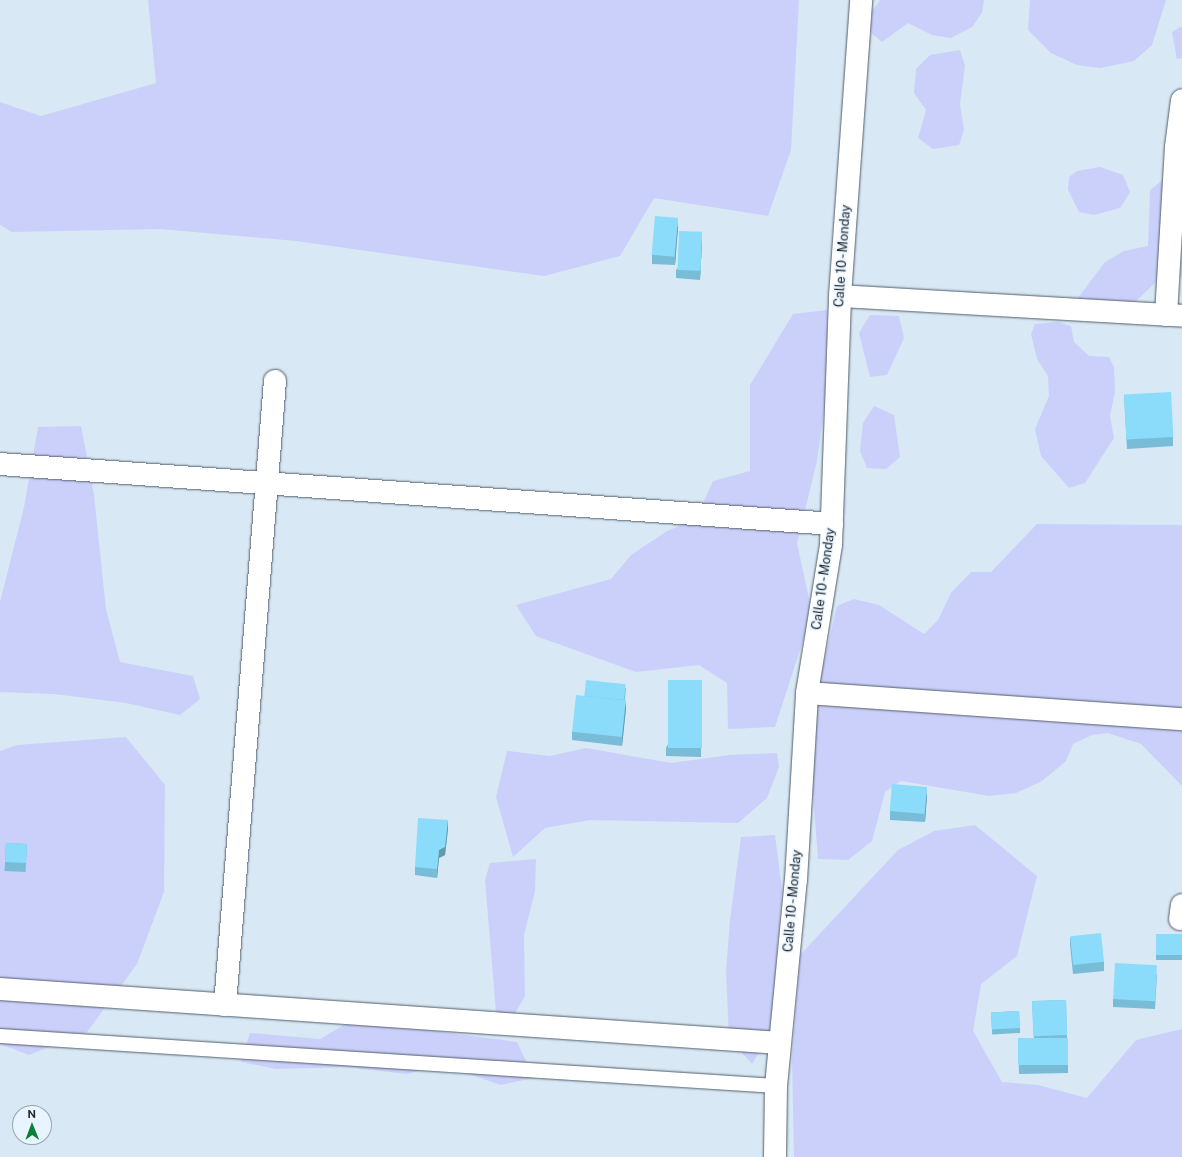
<!DOCTYPE html>
<html>
<head>
<meta charset="utf-8">
<style>
	body { margin:0 }
	#map { position:relative; width:1182px; height:1157px; overflow:hidden; background:#d8e8f5; font-family:"Public Sans",sans-serif }
	div>[style] { position:absolute }
	[style*='--x'] { left:calc(var(--x)*1px); top:calc(var(--y)*1px); width:calc(var(--w)*1px); rotate:calc(var(--a)*1deg) }
	.green>* { inset:0; background:#cbd0fb }
	.roads { filter:drop-shadow(0 0 1px #505e69) drop-shadow(0 0 1px #505e69) }
	.service>* { height:14px; margin:-7px; padding:0 7px; transform-origin:7px; border-radius:7px; background:#fff }
	.minor>* { height:22px; margin:-11px; padding:0 11px; transform-origin:11px; border-radius:11px; background:#fff }
	.tertiary>* { height:22px; margin:-11px; padding:0 11px; transform-origin:11px; border-radius:11px; background:#fff }
	.wall>* { inset:0; background:#78bcd7; transform-origin:0 0 }
	.shaded-wall>* { inset:0; background:#6199af }
	.building>* { inset:0; background:#8bdbfa; transform-origin:0 0 }
	span { translate:-50% -50%; white-space:nowrap; text-align:center; line-height:1.15; -webkit-text-stroke:3px #e8f4ff; paint-order:stroke }
	.street-label { font-size:13px; color:#23292e }
	.north { position:absolute; left:12px; top:1105px; width:40px; height:40px; box-sizing:border-box; background:#e8f4ff; border:1px solid #99a3ab; border-radius:50%; rotate:359deg; font-size:11px; font-weight:700; line-height:16px; text-align:center; color:#23292e }
	.north::after { content:''; display:block; margin:auto; width:14px; height:18px; background:#0a7f36; clip-path:polygon(50% 0,100% 100%,50% 72%,0 100%) }
</style>
</head>
<body>
<div id="map">
	<div class="green">
		<div style="clip-path:polygon(148px 0,799px 0,791px 150px,768px 216px,654px 198px,620px 256px,544px 276px,296px 241px,160px 229px,12px 232px,0 225px,0 102px,41px 116px,156px 83px)"></div>
		<div style="clip-path:polygon(880px 0,984px 0,982px 13px,972px 27px,951px 38px,932px 35px,908px 23px,882px 42px,868px 30px,871px 13px)"></div>
		<div style="clip-path:polygon(1030px 0,1166px 0,1152px 45px,1134px 61px,1100px 68px,1077px 65px,1051px 53px,1028px 30px)"></div>
		<div style="clip-path:polygon(1182px 26px,1182px 58px,1177px 59px,1172px 32px)"></div>
		<div style="clip-path:polygon(960px 50px,965px 66px,960px 104px,964px 130px,959px 145px,933px 149px,918px 138px,926px 110px,914px 93px,916px 69px,930px 55px)"></div>
		<div style="clip-path:polygon(1182px 165px,1182px 277px,1156px 282px,1131px 306px,1075px 302px,1105px 262px,1124px 251px,1148px 246px,1150px 190px)"></div>
		<div style="clip-path:polygon(1100px 167px,1123px 175px,1130px 192px,1120px 208px,1094px 215px,1079px 212px,1068px 190px,1069px 177px,1077px 171px)"></div>
		<div style="clip-path:polygon(827px 310px,829px 373px,817px 461px,797px 543px,812px 613px,775px 727px,728px 729px,727px 683px,699px 665px,636px 672px,536px 636px,516px 605px,611px 579px,631px 555px,667px 531px,696px 519px,713px 481px,750px 471px,750px 385px,793px 314px)"></div>
		<div style="clip-path:polygon(870px 315px,899px 316px,904px 338px,887px 375px,870px 377px,859px 333px)"></div>
		<div style="clip-path:polygon(1058px 322px,1071px 326px,1074px 342px,1089px 356px,1109px 357px,1114px 367px,1115px 392px,1110px 416px,1114px 438px,1085px 483px,1069px 488px,1041px 456px,1035px 429px,1049px 396px,1048px 376px,1037px 359px,1031px 334px,1035px 324px)"></div>
		<div style="clip-path:polygon(874px 406px,894px 415px,900px 457px,886px 469px,867px 468px,860px 451px,863px 423px)"></div>
		<div style="clip-path:polygon(81px 426px,94px 495px,106px 609px,120px 662px,193px 676px,200px 699px,180px 715px,126px 703px,54px 694px,0 692px,0 602px,24px 507px,38px 427px)"></div>
		<div style="clip-path:polygon(1037px 524px,1182px 525px,1182px 786px,1141px 744px,1108px 733px,1092px 735px,1073px 744px,1066px 761px,1042px 781px,1016px 793px,989px 796px,901px 781px,885px 792px,872px 841px,848px 860px,818px 859px,808px 728px,837px 606px,854px 599px,879px 605px,924px 634px,938px 620px,951px 593px,971px 572px,991px 572px)"></div>
		<div style="clip-path:polygon(126px 737px,165px 785px,164px 892px,137px 964px,87px 1032px,29px 1055px,0 1044px,0 751px,17px 745px)"></div>
		<div style="clip-path:polygon(586px 748px,671px 763px,729px 755px,777px 753px,779px 767px,767px 798px,738px 823px,590px 820px,545px 828px,513px 857px,496px 797px,507px 751px,550px 756px)"></div>
		<div style="clip-path:polygon(975px 825px,1037px 876px,1017px 956px,981px 984px,973px 1031px,1002px 1082px,1038px 1085px,1087px 1098px,1136px 1040px,1182px 1029px,1182px 1157px,794px 1157px,792px 1059px,800px 955px,898px 850px,934px 831px)"></div>
		<div style="clip-path:polygon(775px 835px,782px 890px,771px 1033px,752px 1064px,729px 1038px,726px 971px,730px 920px,741px 837px)"></div>
		<div style="clip-path:polygon(536px 859px,535px 891px,524px 935px,525px 996px,509px 1024px,496px 1013px,485px 880px,490px 863px)"></div>
		<div style="clip-path:polygon(352px 1020px,517px 1042px,534px 1078px,501px 1085px,442px 1065px,407px 1074px,347px 1067px,276px 1069px,241px 1062px,250px 1033px,320px 1039px)"></div>
	</div>
	<div class="roads">
		<div class="service">
			<div style="--x:0;--y:1036;--w:778;--a:3.69"></div>
		</div>
		<div class="minor">
			<div style="--x:840;--y:296;--w:343;--a:3.3"></div>
			<div style="--x:1166;--y:315;--w:168;--a:-86.6"></div>
			<div style="--x:1176;--y:147;--w:47;--a:-82.7"></div>
			<div style="--x:0;--y:464;--w:834;--a:4.12"></div>
			<div style="--x:807;--y:693;--w:376;--a:4"></div>
			<div style="--x:1180;--y:919;--w:14;--a:-82"></div>
			<div style="--x:0;--y:989;--w:782;--a:3.96"></div>
			<div style="--x:225;--y:1005;--w:626;--a:-85.42"></div>
		</div>
		<div class="tertiary">
			<div style="--x:775;--y:1157;--w:71;--a:-89.2"></div>
			<div style="--x:776;--y:1086;--w:207;--a:-84.5"></div>
			<div style="--x:796;--y:880;--w:187;--a:-86.6"></div>
			<div style="--x:807;--y:693;--w:151;--a:-80.8"></div>
			<div style="--x:831;--y:544;--w:248;--a:-87.9"></div>
			<div style="--x:840;--y:296;--w:297;--a:-85.9"></div>
		</div>
	</div>
	<div class="wall">
		<div style="clip-path:polygon(678px 227px,675px 265px,652px 264px,652px 255px)"></div>
		<div style="clip-path:polygon(702px 241px,700px 280px,676px 278px,676px 270px)"></div>
		<div style="clip-path:polygon(1124px 395px,1173px 437px,1173px 446px,1127px 449px)"></div>
		<div style="clip-path:polygon(702px 680px,701px 757px,666px 756px,666px 748px)"></div>
		<div style="clip-path:polygon(626px 688px,625px 700px,626px 708px,622px 746px,572px 740px,572px 732px,585px 696px)"></div>
		<div style="clip-path:polygon(927px 795px,925px 822px,890px 820px,890px 811px)"></div>
		<div style="clip-path:polygon(448px 829px,445px 855px,439px 858px,437px 878px,415px 875px,415px 867px)"></div>
		<div style="left:6px;top:843px;width:21px;height:28px;rotate:3deg"></div>
		<div style="left:1156px;top:934px;width:26px;height:26px"></div>
		<div style="clip-path:polygon(1070px 937px,1104px 962px,1104px 971px,1073px 974px,1070px 945px)"></div>
		<div style="clip-path:polygon(1157px 974px,1155px 1009px,1113px 1007px,1113px 999px)"></div>
		<div style="clip-path:polygon(1066px 1000px,1067px 1038px,1068px 1038px,1068px 1073px,1019px 1074px,1018px 1039px,1034px 1039px,1032px 1001px)"></div>
		<div style="left:1019px;top:1011px;width:22px;height:28px;rotate:87deg"></div>
	</div>
	<div class="shaded-wall">
		<div style="clip-path:polygon(678px 218px,678px 227px,675px 265px,675px 257px)"></div>
		<div style="clip-path:polygon(702px 232px,702px 241px,700px 280px,700px 271px)"></div>
		<div style="clip-path:polygon(626px 700px,626px 708px,622px 746px,622px 737px)"></div>
		<div style="clip-path:polygon(927px 787px,927px 795px,925px 822px,925px 814px)"></div>
		<div style="clip-path:polygon(448px 820px,448px 829px,445px 855px,439px 858px,437px 878px,437px 869px,439px 850px)"></div>
	</div>
	<div class="building">
		<div style="left:655px;top:216px;width:23px;height:39px;rotate:5deg"></div>
		<div style="left:679px;top:231px;width:23px;height:39px;rotate:2deg"></div>
		<div style="left:1171px;top:392px;width:45px;height:47px;rotate:87deg"></div>
		<div style="left:586px;top:680px;width:40px;height:16px;rotate:6deg"></div>
		<div style="left:668px;top:680px;width:34px;height:68px"></div>
		<div style="left:576px;top:695px;width:50px;height:37px;rotate:6deg"></div>
		<div style="left:892px;top:784px;width:35px;height:27px;rotate:5deg"></div>
		<div style="clip-path:polygon(418px 818px,448px 820px,445px 847px,439px 850px,437px 869px,415px 867px)"></div>
		<div style="left:6px;top:843px;width:21px;height:19px;rotate:3deg"></div>
		<div style="left:1101px;top:933px;width:29px;height:31px;rotate:84deg"></div>
		<div style="left:1156px;top:934px;width:26px;height:21px"></div>
		<div style="left:1115px;top:963px;width:42px;height:36px;rotate:3deg"></div>
		<div style="left:1066px;top:1000px;width:35px;height:34px;rotate:88deg"></div>
		<div style="left:1019px;top:1011px;width:17px;height:28px;rotate:87deg"></div>
		<div style="left:1068px;top:1038px;width:27px;height:50px;rotate:90deg"></div>
	</div>
	<div class="street-label">
		<span style="left:843px;top:256px;rotate:-86deg">Calle 10 - Monday</span>
		<span style="left:824px;top:579px;rotate:-82deg">Calle 10 - Monday</span>
		<span style="left:793px;top:901px;rotate:-85deg">Calle 10 - Monday</span>
	</div>
	<div class="north">N</div>
</div>
</body>
</html>
